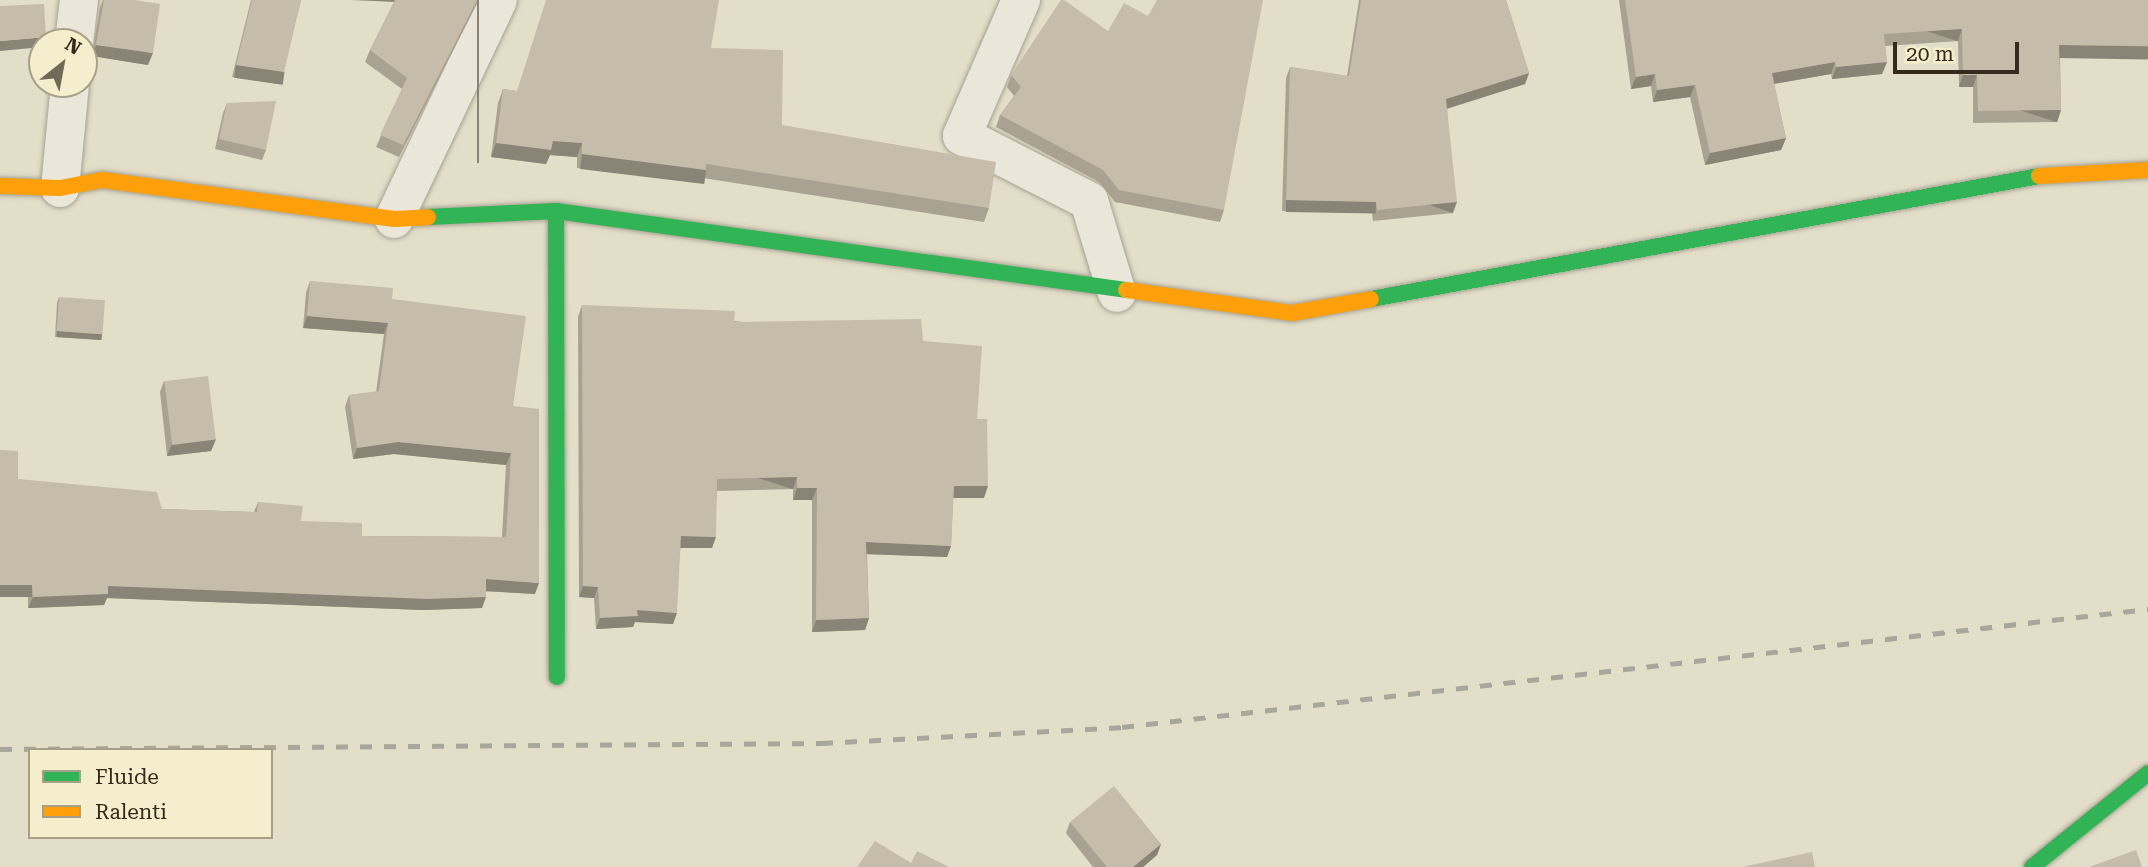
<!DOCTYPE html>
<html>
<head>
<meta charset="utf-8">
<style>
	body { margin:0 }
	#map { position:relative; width:2148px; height:867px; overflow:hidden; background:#e2dec8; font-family:"Roboto Serif",serif }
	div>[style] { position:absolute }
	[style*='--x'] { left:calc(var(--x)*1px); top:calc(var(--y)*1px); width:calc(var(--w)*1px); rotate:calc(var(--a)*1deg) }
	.roads { filter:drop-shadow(0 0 2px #a6a292) drop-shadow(0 0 2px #a6a292) }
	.street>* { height:38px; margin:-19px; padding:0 19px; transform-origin:19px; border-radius:19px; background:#eae7da }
	.fast>* { height:16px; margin:-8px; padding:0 8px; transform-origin:8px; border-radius:8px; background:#30b455 }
	.slow>* { height:16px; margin:-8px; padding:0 8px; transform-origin:8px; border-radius:8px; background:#ff9f0a }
	.rail>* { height:5px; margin-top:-2.5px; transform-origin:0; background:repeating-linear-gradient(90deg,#a9a69b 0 12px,transparent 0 24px) }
	.wall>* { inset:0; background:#a9a291 }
	.shaded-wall>* { inset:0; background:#8a8476; transform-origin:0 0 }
	.building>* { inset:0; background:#c5bca9; transform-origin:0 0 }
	span { translate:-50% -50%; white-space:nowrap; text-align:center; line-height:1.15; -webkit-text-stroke:7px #f4eecd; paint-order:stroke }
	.legend { position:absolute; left:28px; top:748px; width:245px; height:91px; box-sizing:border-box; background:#f4eecd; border:2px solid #a7a086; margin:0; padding:9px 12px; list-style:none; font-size:21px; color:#342b1c }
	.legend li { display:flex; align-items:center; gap:14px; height:35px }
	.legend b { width:35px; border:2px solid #a7a086 }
	.north { position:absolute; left:28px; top:28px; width:70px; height:70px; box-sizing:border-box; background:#f4eecd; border:2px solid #a7a086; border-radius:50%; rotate:31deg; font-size:19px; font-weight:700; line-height:28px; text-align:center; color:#342b1c }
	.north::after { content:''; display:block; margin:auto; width:24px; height:32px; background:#716a58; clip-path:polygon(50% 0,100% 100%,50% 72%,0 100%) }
	.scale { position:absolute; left:1893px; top:42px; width:126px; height:32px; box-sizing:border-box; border:4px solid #342b1c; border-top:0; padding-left:9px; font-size:21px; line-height:24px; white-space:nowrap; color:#342b1c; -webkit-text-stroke:5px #f4eecd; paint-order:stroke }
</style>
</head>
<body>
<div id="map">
	<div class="roads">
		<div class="street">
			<div style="--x:1021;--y:0;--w:148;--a:113.5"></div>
			<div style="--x:962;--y:136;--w:143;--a:27.1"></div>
			<div style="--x:1089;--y:201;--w:96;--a:73.1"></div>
			<div style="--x:74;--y:42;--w:42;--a:-83.2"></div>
			<div style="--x:60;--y:188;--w:104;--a:-84.5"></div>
			<div style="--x:394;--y:219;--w:242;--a:-64.6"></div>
		</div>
		<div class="fast">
			<div style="--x:556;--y:211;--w:466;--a:89.9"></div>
			<div style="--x:428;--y:217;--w:128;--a:-2.7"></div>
			<div style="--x:556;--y:211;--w:575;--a:7.89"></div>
			<div style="--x:1371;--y:299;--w:679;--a:-10.43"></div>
			<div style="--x:2032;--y:867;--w:149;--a:-39"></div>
		</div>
		<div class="slow">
			<div style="--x:2039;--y:176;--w:109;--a:-3.2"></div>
			<div style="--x:0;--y:186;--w:60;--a:1.9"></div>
			<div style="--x:60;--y:188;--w:43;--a:-10.8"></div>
			<div style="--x:102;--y:180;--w:295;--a:7.6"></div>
			<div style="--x:394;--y:219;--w:34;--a:-3"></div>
			<div style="--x:1126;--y:290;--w:168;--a:7.9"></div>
			<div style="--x:1292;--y:313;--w:80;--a:-10"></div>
		</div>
	</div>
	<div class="rail">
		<div style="--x:0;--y:749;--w:821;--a:-0.42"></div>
		<div style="--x:821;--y:743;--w:301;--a:-3"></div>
		<div style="--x:1122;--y:727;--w:1033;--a:-6.56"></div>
	</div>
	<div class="wall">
		<div style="clip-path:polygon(103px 0,134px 0,148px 65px,92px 56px,100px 7px)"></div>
		<div style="clip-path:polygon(251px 0,301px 0,279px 84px,232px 77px)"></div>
		<div style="clip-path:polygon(479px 0,399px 157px,376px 147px,402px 89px,365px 62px,370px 50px,394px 2px)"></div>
		<div style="clip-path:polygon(1359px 0,1506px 0,1529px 73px,1525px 84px,1447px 109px,1453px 213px,1373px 221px,1372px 213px,1282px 211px,1286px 78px,1290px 67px,1347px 76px)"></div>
		<div style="clip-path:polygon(1619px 0,2148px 0,2148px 58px,2060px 57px,2061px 110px,2057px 122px,1973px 123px,1973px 87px,1959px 87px,1958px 41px,1885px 46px,1887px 62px,1882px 74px,1832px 79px,1831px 74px,1774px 84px,1786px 138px,1781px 150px,1705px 165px,1690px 97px,1653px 102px,1651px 86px,1631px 89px)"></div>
		<div style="clip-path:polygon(711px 48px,782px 125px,989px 208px,984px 222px,703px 178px,701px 183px,577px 168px,577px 157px,550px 155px,546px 164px,491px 157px,498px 103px,503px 89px,516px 91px)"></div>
		<div style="clip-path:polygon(1011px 75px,1224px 210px,1220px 222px,1115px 202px,1099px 182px,996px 127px,1000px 115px,1014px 96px,1007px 87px)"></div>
		<div style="clip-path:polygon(227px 103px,266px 150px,262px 160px,215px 149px,223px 113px)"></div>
		<div style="clip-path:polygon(310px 281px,392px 299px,513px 406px,535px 594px,486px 591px,482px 608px,423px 610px,107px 598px,104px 605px,28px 608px,28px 597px,0 597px,0 450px,18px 479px,162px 509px,254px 512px,258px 502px,301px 521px,362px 536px,502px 537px,506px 465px,394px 454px,353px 459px,345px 407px,349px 395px,376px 392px,384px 334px,303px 328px,306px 293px)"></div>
		<div style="clip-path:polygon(59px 297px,102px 334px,100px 340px,55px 337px,57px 303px)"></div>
		<div style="clip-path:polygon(582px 305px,923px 341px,977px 419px,984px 498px,953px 498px,951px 546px,947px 557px,867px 554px,869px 618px,865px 630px,812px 632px,812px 500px,793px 500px,793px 489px,717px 491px,712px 548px,680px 548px,673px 624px,635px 622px,633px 627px,596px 629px,594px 598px,579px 597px,578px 317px)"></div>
		<div style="clip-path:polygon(164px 381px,216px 439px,211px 451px,167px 456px,160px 392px)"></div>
		<div style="clip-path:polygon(1070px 822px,1161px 844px,1157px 855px,1143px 867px,1093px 867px,1066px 833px)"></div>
	</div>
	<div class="shaded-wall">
		<div style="clip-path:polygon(352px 0,397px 0,396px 2px)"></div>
		<div style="left:477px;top:0;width:2px;height:163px"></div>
		<div style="left:1962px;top:29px;width:13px;height:78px;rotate:108deg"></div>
		<div style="clip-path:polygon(46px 37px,44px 42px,42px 42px,42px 47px,0 51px,0 41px)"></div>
		<div style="clip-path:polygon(96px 45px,153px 53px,148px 65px,92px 56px)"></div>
		<div style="left:2059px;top:45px;width:89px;height:13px;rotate:1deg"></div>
		<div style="clip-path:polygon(1835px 62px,1831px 74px,1767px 85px,1772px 73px)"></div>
		<div style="clip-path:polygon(1887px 62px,1882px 74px,1832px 79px,1836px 67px)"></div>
		<div style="left:236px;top:65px;width:49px;height:13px;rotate:8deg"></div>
		<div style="clip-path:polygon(1529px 73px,1525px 84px,1442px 110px,1446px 99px)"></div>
		<div style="clip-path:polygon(1655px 74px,1651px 86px,1631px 89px,1636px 77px)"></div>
		<div style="clip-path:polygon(1963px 75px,1977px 75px,1973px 87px,1959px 87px)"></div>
		<div style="clip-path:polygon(1695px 85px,1690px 97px,1653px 102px,1657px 90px)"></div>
		<div style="left:2061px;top:110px;width:13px;height:83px;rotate:108deg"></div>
		<div style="clip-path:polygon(1786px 138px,1781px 150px,1705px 165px,1710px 153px)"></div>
		<div style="clip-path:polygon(553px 141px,582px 143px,577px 157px,550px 155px,546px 164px,491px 157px,496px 143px)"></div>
		<div style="left:582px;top:154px;width:125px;height:15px;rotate:7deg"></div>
		<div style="left:1286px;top:200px;width:90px;height:12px;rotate:1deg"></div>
		<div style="left:1457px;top:202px;width:12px;height:80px;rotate:110deg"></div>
		<div style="clip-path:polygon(307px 316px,388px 323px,384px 334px,303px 328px)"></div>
		<div style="left:57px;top:331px;width:45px;height:6px;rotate:4deg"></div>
		<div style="clip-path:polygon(216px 439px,211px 451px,167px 456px,172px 444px)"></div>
		<div style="clip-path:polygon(398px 442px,511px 453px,506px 465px,394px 454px,353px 459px,357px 448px)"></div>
		<div style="left:797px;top:477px;width:13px;height:80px;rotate:108deg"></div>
		<div style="clip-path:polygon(954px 486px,988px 486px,984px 498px,949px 498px)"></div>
		<div style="clip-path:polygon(797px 488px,817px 488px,812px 500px,793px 500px)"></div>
		<div style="clip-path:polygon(681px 536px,716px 537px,712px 548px,677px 548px)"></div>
		<div style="clip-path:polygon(866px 542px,951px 546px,947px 557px,862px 554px)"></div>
		<div style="clip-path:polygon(486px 579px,539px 583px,535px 594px,482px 591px)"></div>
		<div style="left:0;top:585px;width:32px;height:12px"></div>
		<div style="clip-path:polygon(108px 586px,486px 597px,482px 608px,423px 610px,107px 598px,104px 605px,28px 608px,33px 597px)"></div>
		<div style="clip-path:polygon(583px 586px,598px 587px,594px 598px,579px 597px)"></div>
		<div style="clip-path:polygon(637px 610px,677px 613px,673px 624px,635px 622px,633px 627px,596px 629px,600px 618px)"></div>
		<div style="clip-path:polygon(869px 618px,865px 630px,812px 632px,816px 620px)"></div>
		<div style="clip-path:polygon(1161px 844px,1157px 855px,1143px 867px,1133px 867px)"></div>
	</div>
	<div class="building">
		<div style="clip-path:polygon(104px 0,134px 0,160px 4px,153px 53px,96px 45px)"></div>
		<div style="clip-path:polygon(252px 0,301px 0,284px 72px,236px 65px)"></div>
		<div style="clip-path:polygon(395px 0,477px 0,403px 145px,380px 135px,407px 78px,370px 50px)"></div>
		<div style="clip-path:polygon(546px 0,719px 0,711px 48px,783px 50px,782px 125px,996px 162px,989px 208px,706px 164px,706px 170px,582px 154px,582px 143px,553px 141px,551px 150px,496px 143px,503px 89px,517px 91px)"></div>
		<div style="clip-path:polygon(1061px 0,1064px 0,1108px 31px,1124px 3px,1148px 16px,1157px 0,1263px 0,1224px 210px,1119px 190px,1103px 170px,1000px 115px,1021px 87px,1011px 75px)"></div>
		<div style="clip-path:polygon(1361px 0,1506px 0,1529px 73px,1446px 99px,1457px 202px,1377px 210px,1376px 202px,1286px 200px,1290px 67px,1349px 76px)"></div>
		<div style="clip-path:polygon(1625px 0,2148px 0,2148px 46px,2059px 45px,2061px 110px,1978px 111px,1977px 75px,1963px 75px,1962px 29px,1884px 34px,1887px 62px,1836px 67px,1835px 62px,1772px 73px,1786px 138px,1710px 153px,1695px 85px,1657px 90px,1655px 74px,1636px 77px)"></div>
		<div style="clip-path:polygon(0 3px,0 6px,44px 4px,46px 37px,0 41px)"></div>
		<div style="clip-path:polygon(276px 101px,266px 150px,219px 139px,227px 103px)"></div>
		<div style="clip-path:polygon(310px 281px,393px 288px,392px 299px,526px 316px,513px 406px,539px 409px,539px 583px,486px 579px,486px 597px,427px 599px,108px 586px,108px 594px,33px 597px,32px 585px,0 585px,0 450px,18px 451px,18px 479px,157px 492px,162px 509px,257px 512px,258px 502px,303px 506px,301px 521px,362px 523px,362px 536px,506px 537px,511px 453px,398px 442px,357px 448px,349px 395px,379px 391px,388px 323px,307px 316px)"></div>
		<div style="left:59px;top:297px;width:46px;height:34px;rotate:4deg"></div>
		<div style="clip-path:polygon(582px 305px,735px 311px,734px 322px,921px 319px,923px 341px,982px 346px,977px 419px,987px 419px,988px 486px,954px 486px,951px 546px,866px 542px,869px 618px,816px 620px,817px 488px,797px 488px,797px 477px,717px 479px,716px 537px,681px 536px,677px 613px,637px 610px,638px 616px,600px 618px,598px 587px,583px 586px)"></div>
		<div style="left:208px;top:376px;width:64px;height:44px;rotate:83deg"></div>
		<div style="clip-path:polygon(1114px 786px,1161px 844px,1133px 867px,1107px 867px,1070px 822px)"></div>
		<div style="clip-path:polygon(875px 841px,911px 863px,917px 851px,949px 867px,857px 867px)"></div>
		<div style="clip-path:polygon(2136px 850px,2142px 867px,2089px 867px)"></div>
		<div style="clip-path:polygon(1812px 852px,1815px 867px,1742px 867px)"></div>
	</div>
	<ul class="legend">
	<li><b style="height:9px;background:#30b455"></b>Fluide</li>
	<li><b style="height:9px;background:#ff9f0a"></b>Ralenti</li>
	</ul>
	<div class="north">N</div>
	<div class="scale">20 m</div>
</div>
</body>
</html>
